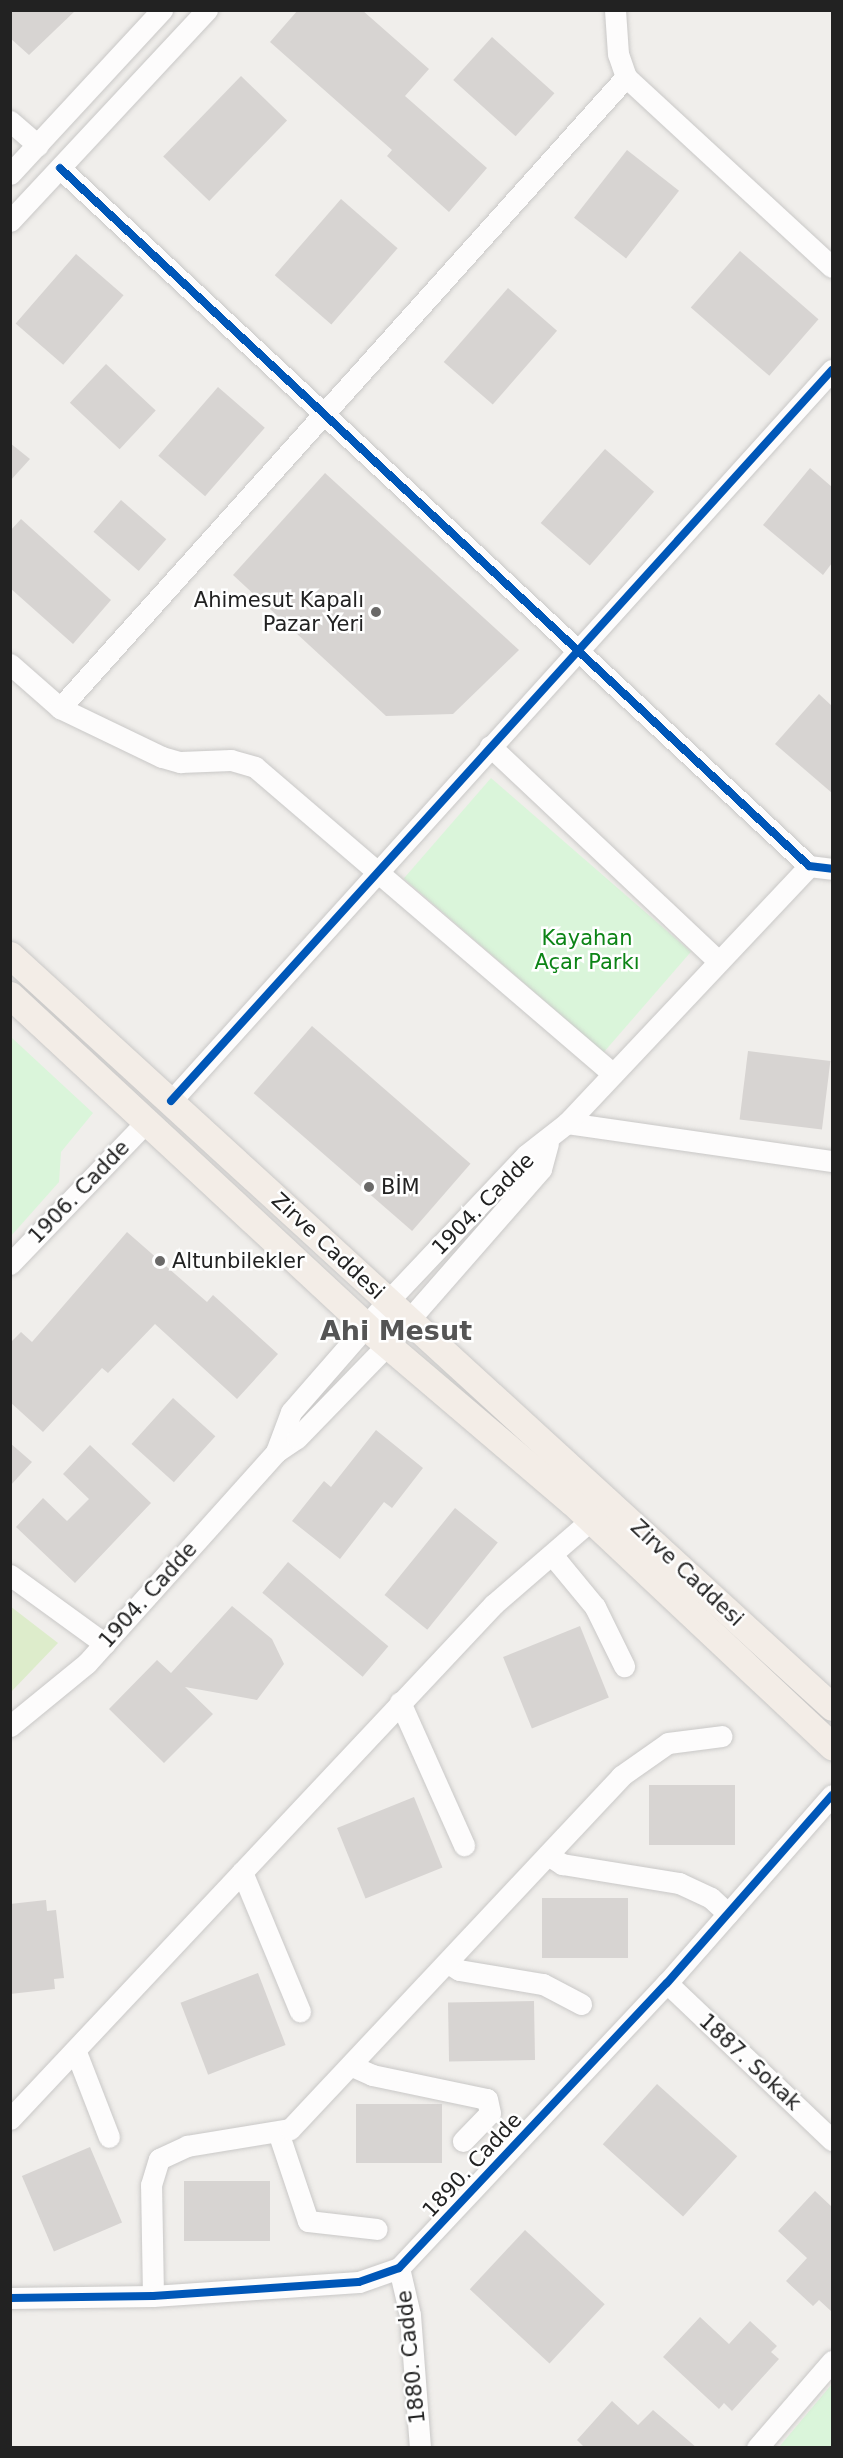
<!DOCTYPE html>
<html>
<head>
<meta charset="utf-8">
<style>
	body { margin:0 }
	#map { position:relative; width:843px; height:2458px; overflow:hidden; background:#f0eeeb; font-family:"DejaVu Sans",sans-serif }
	div>[style] { position:absolute }
	[style*='--x'] { left:calc(var(--x)*1px); top:calc(var(--y)*1px); width:calc(var(--w)*1px); rotate:calc(var(--a)*1deg) }
	.grass>* { inset:0; background:#ddeccb }
	.park>* { inset:0; background:#daf5da; transform-origin:0 0 }
	.building>* { inset:0; background:#d7d4d2; transform-origin:0 0 }
	.roads { filter:drop-shadow(0 0 2px #c9c8c7) drop-shadow(0 0 2px #c9c8c7) }
	.minor>* { height:21px; margin:-10.5px; padding:0 10.5px; transform-origin:10.5px; border-radius:10.5px; background:#fdfcfc }
	.major>* { height:27px; margin:-13.5px; padding:0 13.5px; transform-origin:13.5px; border-radius:13.5px; background:#f3ede7 }
	.cycleway>* { height:8px; margin:-4px; padding:0 4px; transform-origin:4px; border-radius:4px; background:#0057b8 }
	.dots>* { width:16px; height:16px; translate:-50% -50%; box-sizing:border-box; border:3px solid #fff; border-radius:50% }
	span { translate:-50% -50%; white-space:nowrap; text-align:center; line-height:1.15; -webkit-text-stroke:5px #fff; paint-order:stroke }
	.poi-label { font-size:21px; color:#222 }
	.right { translate:-100% -50%; text-align:right }
	.left { translate:0 -50%; text-align:left }
	.park-label { font-size:21px; color:#0c8416 }
	.street-label { font-size:21px; color:#222 }
	.district-label { font-size:27px; color:#555; font-weight:700 }
	.frame { position:absolute; inset:0; border:12px solid #222; pointer-events:none }
</style>
</head>
<body>
<div id="map">
	<div class="grass">
		<div style="clip-path:polygon(10px 1606px,58px 1643px,11px 1692px,10px 1692px)"></div>
	</div>
	<div class="park">
		<div style="left:491px;top:778px;width:265px;height:133px;rotate:41deg"></div>
		<div style="clip-path:polygon(11px 1037px,93px 1113px,61px 1152px,59px 1182px,11px 1236px)"></div>
		<div style="clip-path:polygon(832px 2384px,832px 2447px,779px 2447px)"></div>
	</div>
	<div class="building">
		<div style="clip-path:polygon(10px 10px,76px 10px,29px 55px,10px 38px)"></div>
		<div style="clip-path:polygon(298px 10px,362px 10px,429px 69px,405px 96px,487px 168px,449px 212px,387px 156px,392px 150px,270px 42px)"></div>
		<div style="left:492px;top:37px;width:84px;height:58px;rotate:42deg"></div>
		<div style="left:241px;top:76px;width:64px;height:112px;rotate:44deg"></div>
		<div style="left:627px;top:150px;width:66px;height:86px;rotate:38deg"></div>
		<div style="left:341px;top:199px;width:75px;height:101px;rotate:41deg"></div>
		<div style="left:740px;top:251px;width:104px;height:75px;rotate:41deg"></div>
		<div style="left:76px;top:254px;width:63px;height:92px;rotate:41deg"></div>
		<div style="left:508px;top:288px;width:65px;height:98px;rotate:41deg"></div>
		<div style="left:106px;top:364px;width:68px;height:53px;rotate:43deg"></div>
		<div style="left:218px;top:387px;width:62px;height:91px;rotate:41deg"></div>
		<div style="clip-path:polygon(10px 443px,30px 459px,10px 481px)"></div>
		<div style="left:605px;top:449px;width:65px;height:98px;rotate:41deg"></div>
		<div style="clip-path:polygon(810px 468px,832px 487px,832px 563px,823px 575px,763px 525px)"></div>
		<div style="clip-path:polygon(325px 473px,519px 650px,453px 714px,386px 716px,233px 575px)"></div>
		<div style="left:121px;top:500px;width:60px;height:42px;rotate:41deg"></div>
		<div style="clip-path:polygon(21px 519px,111px 600px,73px 644px,10px 588px,10px 531px)"></div>
		<div style="clip-path:polygon(819px 694px,832px 706px,832px 793px,775px 744px)"></div>
		<div style="left:312px;top:1026px;width:210px;height:89px;rotate:41deg"></div>
		<div style="left:748px;top:1051px;width:83px;height:69px;rotate:7deg"></div>
		<div style="clip-path:polygon(127px 1232px,207px 1302px,213px 1295px,278px 1354px,237px 1399px,155px 1324px,108px 1373px,102px 1368px,43px 1432px,10px 1402px,10px 1343px,21px 1332px,32px 1342px)"></div>
		<div style="left:173px;top:1398px;width:57px;height:62px;rotate:42deg"></div>
		<div style="clip-path:polygon(376px 1430px,423px 1468px,392px 1508px,384px 1502px,340px 1559px,292px 1521px,324px 1481px,331px 1487px)"></div>
		<div style="clip-path:polygon(10px 1443px,32px 1462px,10px 1486px)"></div>
		<div style="clip-path:polygon(90px 1445px,151px 1503px,75px 1583px,16px 1527px,43px 1498px,67px 1521px,89px 1499px,63px 1474px)"></div>
		<div style="left:455px;top:1508px;width:55px;height:112px;rotate:39deg"></div>
		<div style="left:288px;top:1562px;width:131px;height:40px;rotate:40deg"></div>
		<div style="clip-path:polygon(232px 1606px,272px 1639px,284px 1664px,257px 1700px,185px 1687px,213px 1714px,164px 1763px,109px 1709px,157px 1660px,171px 1673px)"></div>
		<div style="left:580px;top:1626px;width:77px;height:83px;rotate:68deg"></div>
		<div style="left:735px;top:1785px;width:60px;height:86px;rotate:90deg"></div>
		<div style="left:414px;top:1797px;width:76px;height:83px;rotate:68deg"></div>
		<div style="left:628px;top:1898px;width:60px;height:86px;rotate:90deg"></div>
		<div style="clip-path:polygon(46px 1900px,47px 1911px,56px 1910px,64px 1978px,54px 1979px,55px 1989px,10px 1994px,10px 1904px)"></div>
		<div style="left:258px;top:1973px;width:77px;height:83px;rotate:69deg"></div>
		<div style="left:534px;top:2001px;width:59px;height:86px;rotate:89deg"></div>
		<div style="left:657px;top:2084px;width:108px;height:81px;rotate:42deg"></div>
		<div style="left:442px;top:2104px;width:59px;height:86px;rotate:90deg"></div>
		<div style="left:90px;top:2147px;width:82px;height:74px;rotate:67deg"></div>
		<div style="left:184px;top:2181px;width:86px;height:60px"></div>
		<div style="clip-path:polygon(815px 2191px,832px 2207px,832px 2312px,819px 2300px,813px 2306px,786px 2281px,807px 2258px,778px 2231px)"></div>
		<div style="left:525px;top:2230px;width:109px;height:81px;rotate:43deg"></div>
		<div style="clip-path:polygon(700px 2317px,729px 2344px,750px 2321px,777px 2346px,771px 2352px,779px 2359px,732px 2411px,724px 2403px,719px 2409px,663px 2357px)"></div>
		<div style="clip-path:polygon(612px 2401px,638px 2425px,653px 2410px,697px 2448px,585px 2448px,577px 2440px)"></div>
	</div>
	<div class="roads">
		<div class="minor">
			<div style="--x:626;--y:77;--w:280;--a:42.7"></div>
			<div style="--x:10;--y:121;--w:37;--a:41"></div>
			<div style="--x:60;--y:168;--w:1024;--a:42.98"></div>
			<div style="--x:809;--y:866;--w:23;--a:7"></div>
			<div style="--x:10;--y:174;--w:224;--a:-47.2"></div>
			<div style="--x:10;--y:221;--w:289;--a:-47"></div>
			<div style="--x:10;--y:664;--w:67;--a:41.3"></div>
			<div style="--x:60;--y:708;--w:848;--a:-48.11"></div>
			<div style="--x:626;--y:77;--w:24;--a:-109"></div>
			<div style="--x:618;--y:54;--w:44;--a:-93.9"></div>
			<div style="--x:60;--y:708;--w:113;--a:25.7"></div>
			<div style="--x:162;--y:757;--w:19;--a:16"></div>
			<div style="--x:180;--y:762;--w:51;--a:-2.2"></div>
			<div style="--x:231;--y:760;--w:25;--a:16"></div>
			<div style="--x:255;--y:767;--w:469;--a:40.6"></div>
			<div style="--x:490;--y:746;--w:313;--a:43.3"></div>
			<div style="--x:171;--y:1101;--w:986;--a:-47.88"></div>
			<div style="--x:567;--y:1123;--w:268;--a:8.2"></div>
			<div style="--x:10;--y:1264;--w:198;--a:-46.2"></div>
			<div style="--x:276;--y:1452;--w:43;--a:-69.4"></div>
			<div style="--x:291;--y:1412;--w:147;--a:-48.9"></div>
			<div style="--x:388;--y:1301;--w:201;--a:-46.6"></div>
			<div style="--x:526;--y:1155;--w:52;--a:-38"></div>
			<div style="--x:567;--y:1123;--w:353;--a:-46.7"></div>
			<div style="--x:553;--y:1556;--w:66;--a:50.5"></div>
			<div style="--x:595;--y:1607;--w:66;--a:63.8"></div>
			<div style="--x:10;--y:1575;--w:117;--a:36"></div>
			<div style="--x:400;--y:1702;--w:157;--a:65.9"></div>
			<div style="--x:10;--y:1726;--w:99;--a:-39.3"></div>
			<div style="--x:87;--y:1663;--w:283;--a:-48.1"></div>
			<div style="--x:276;--y:1452;--w:25;--a:-34"></div>
			<div style="--x:297;--y:1438;--w:129;--a:-45.9"></div>
			<div style="--x:387;--y:1345;--w:234;--a:-48.8"></div>
			<div style="--x:541;--y:1169;--w:27;--a:-75"></div>
			<div style="--x:548;--y:1855;--w:17;--a:33"></div>
			<div style="--x:562;--y:1864;--w:119;--a:9.2"></div>
			<div style="--x:679;--y:1883;--w:35;--a:25"></div>
			<div style="--x:711;--y:1898;--w:23;--a:43"></div>
			<div style="--x:242;--y:1872;--w:151;--a:67.4"></div>
			<div style="--x:448;--y:1963;--w:13;--a:32"></div>
			<div style="--x:459;--y:1970;--w:85;--a:9.5"></div>
			<div style="--x:543;--y:1984;--w:43;--a:27.8"></div>
			<div style="--x:667;--y:1983;--w:228;--a:43.6"></div>
			<div style="--x:76;--y:2052;--w:91;--a:68.8"></div>
			<div style="--x:352;--y:2066;--w:22;--a:24"></div>
			<div style="--x:372;--y:2075;--w:117;--a:11.8"></div>
			<div style="--x:487;--y:2099;--w:14;--a:78"></div>
			<div style="--x:490;--y:2113;--w:39;--a:134"></div>
			<div style="--x:10;--y:2119;--w:707;--a:-46.78"></div>
			<div style="--x:494;--y:1604;--w:128;--a:-40.9"></div>
			<div style="--x:278;--y:2132;--w:94;--a:71.4"></div>
			<div style="--x:308;--y:2221;--w:69;--a:6.6"></div>
			<div style="--x:399;--y:2268;--w:48;--a:76.8"></div>
			<div style="--x:410;--y:2315;--w:133;--a:85.7"></div>
			<div style="--x:153;--y:2296;--w:111;--a:-91"></div>
			<div style="--x:151;--y:2185;--w:27;--a:-73"></div>
			<div style="--x:159;--y:2159;--w:31;--a:-25"></div>
			<div style="--x:187;--y:2146;--w:104;--a:-9.4"></div>
			<div style="--x:290;--y:2129;--w:484;--a:-46.8"></div>
			<div style="--x:621;--y:1776;--w:57;--a:-35.1"></div>
			<div style="--x:668;--y:1743;--w:54;--a:-7.4"></div>
			<div style="--x:10;--y:2298;--w:143;--a:-0.8"></div>
			<div style="--x:153;--y:2296;--w:206;--a:-3.9"></div>
			<div style="--x:359;--y:2282;--w:42;--a:-19.3"></div>
			<div style="--x:399;--y:2268;--w:391;--a:-46.8"></div>
			<div style="--x:667;--y:1983;--w:250;--a:-48.7"></div>
			<div style="--x:757;--y:2448;--w:115;--a:-49.2"></div>
		</div>
		<div class="major">
			<div style="--x:10;--y:955;--w:1114;--a:42.45"></div>
			<div style="--x:10;--y:995;--w:493;--a:42.9"></div>
			<div style="--x:371;--y:1331;--w:264;--a:40.4"></div>
			<div style="--x:572;--y:1502;--w:357;--a:43.2"></div>
		</div>
	</div>
	<div class="cycleway">
		<div style="--x:60;--y:168;--w:1024;--a:42.98"></div>
		<div style="--x:809;--y:866;--w:23;--a:7"></div>
		<div style="--x:171;--y:1101;--w:986;--a:-47.88"></div>
		<div style="--x:10;--y:2298;--w:143;--a:-0.8"></div>
		<div style="--x:153;--y:2296;--w:206;--a:-3.9"></div>
		<div style="--x:359;--y:2282;--w:42;--a:-19.3"></div>
		<div style="--x:399;--y:2268;--w:391;--a:-46.8"></div>
		<div style="--x:667;--y:1983;--w:250;--a:-48.7"></div>
	</div>
	<div class="dots">
		<div style="left:376px;top:612px;background:#6a6968"></div>
		<div style="left:369px;top:1187px;background:#6a6968"></div>
		<div style="left:160px;top:1261px;background:#6a6968"></div>
	</div>
	<div class="poi-label">
		<span class="right" style="left:364px;top:612px">Ahimesut Kapalı<br>Pazar Yeri</span>
		<span class="left" style="left:381px;top:1187px">BİM</span>
		<span class="left" style="left:172px;top:1261px">Altunbilekler</span>
	</div>
	<div class="park-label">
		<span style="left:587px;top:950px">Kayahan<br>Açar Parkı</span>
	</div>
	<div class="street-label">
		<span style="left:79px;top:1192px;rotate:-46deg">1906. Cadde</span>
		<span style="left:483px;top:1204px;rotate:-45deg">1904. Cadde</span>
		<span style="left:328px;top:1246px;rotate:43deg">Zirve Caddesi</span>
		<span style="left:687px;top:1573px;rotate:43deg">Zirve Caddesi</span>
		<span style="left:148px;top:1595px;rotate:-48deg">1904. Cadde</span>
		<span style="left:750px;top:2062px;rotate:43deg">1887. Sokak</span>
		<span style="left:472px;top:2165px;rotate:-47deg">1890. Cadde</span>
		<span style="left:411px;top:2357px;rotate:-96deg">1880. Cadde</span>
	</div>
	<div class="district-label">
		<span style="left:396px;top:1331px">Ahi Mesut</span>
	</div>
	<div class="frame"></div>
</div>
</body>
</html>
